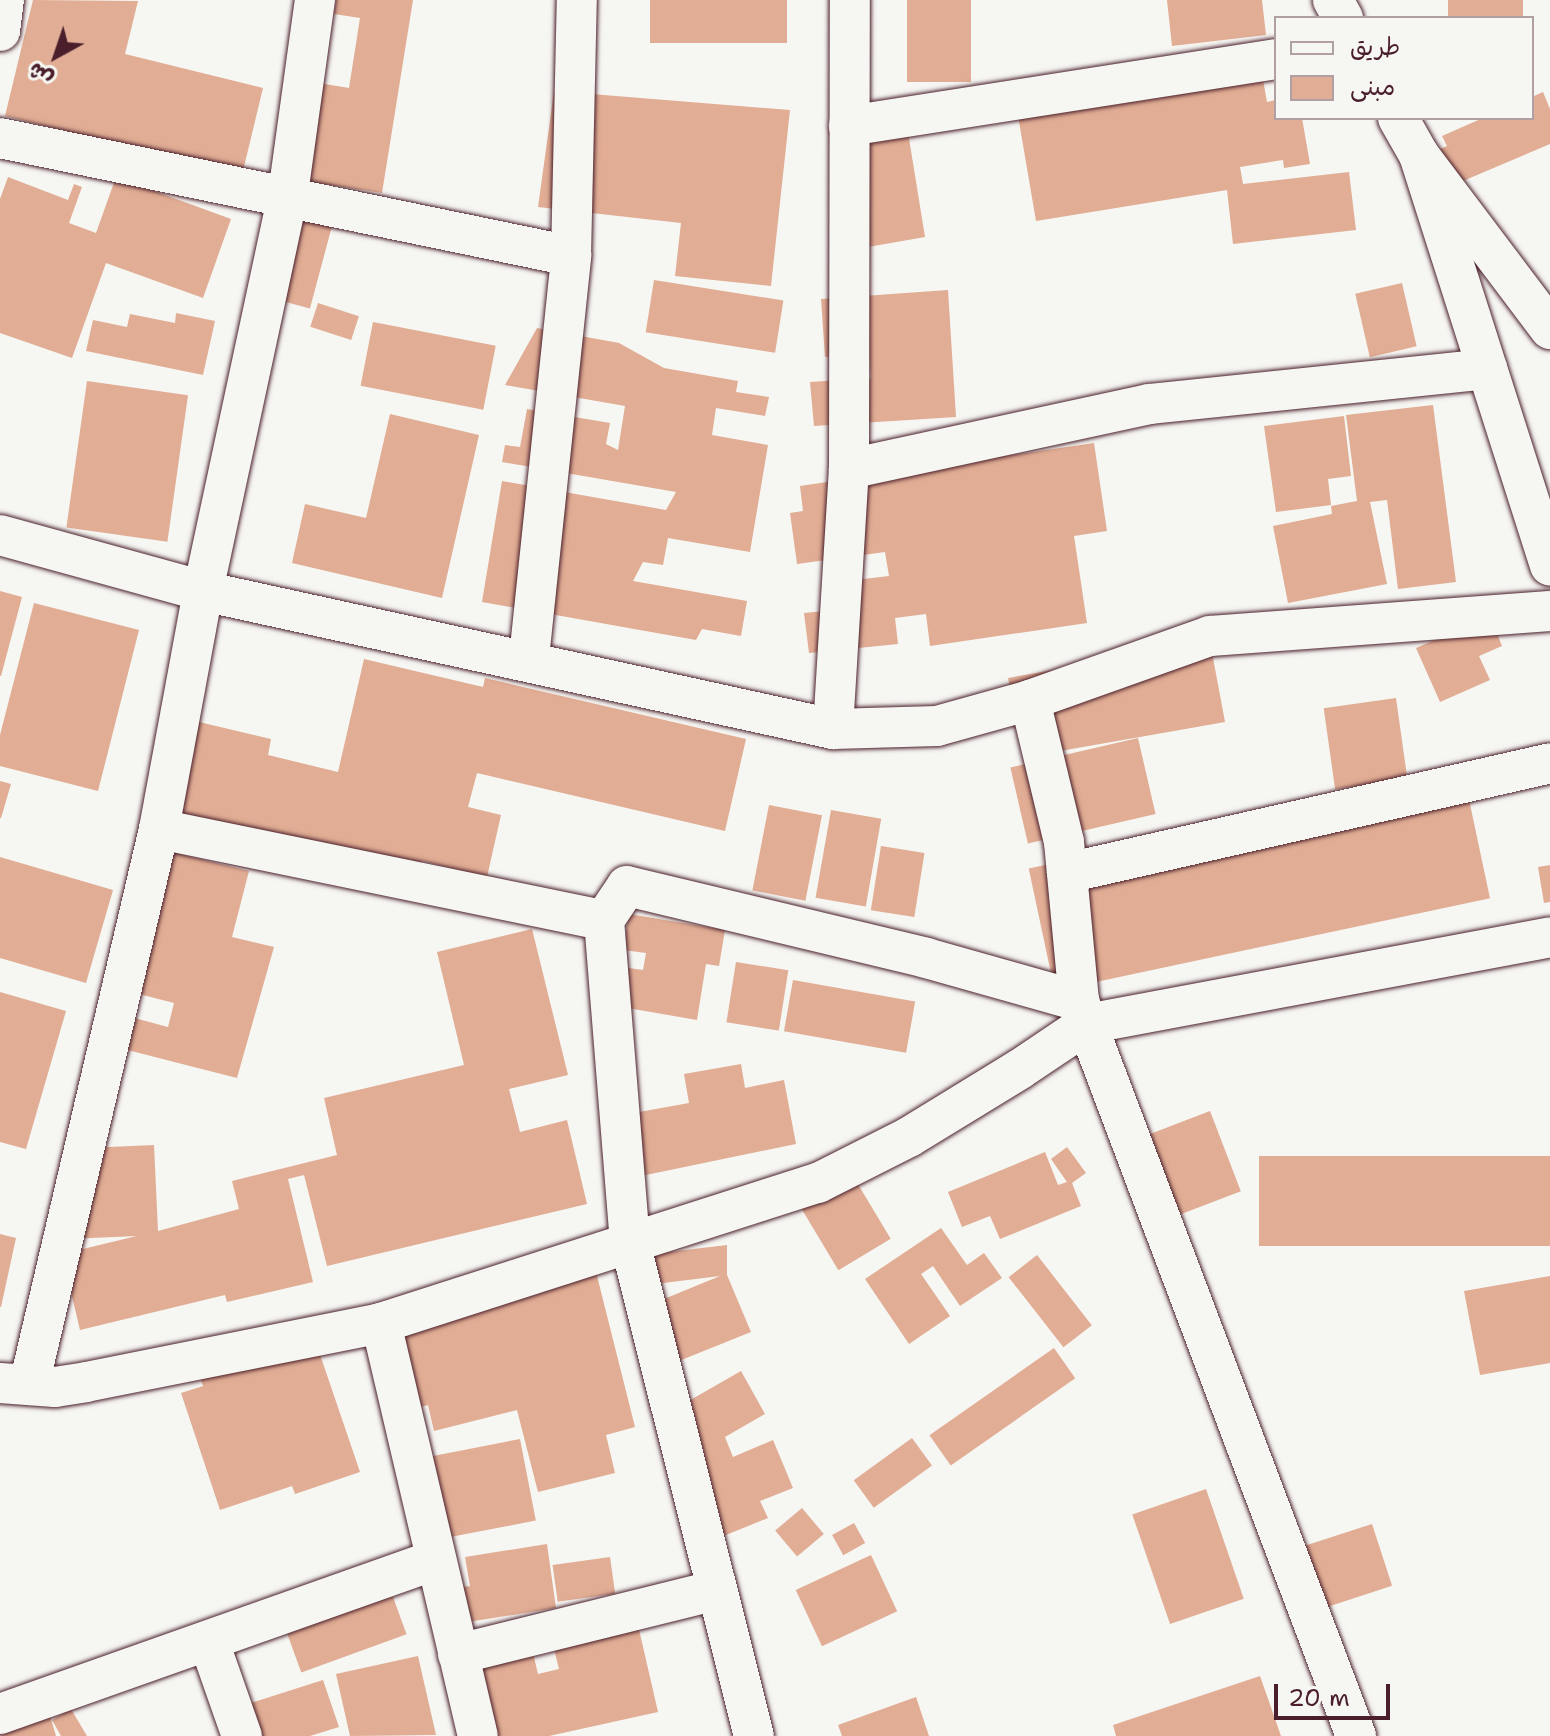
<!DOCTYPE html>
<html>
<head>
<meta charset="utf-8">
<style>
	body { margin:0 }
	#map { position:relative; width:1550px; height:1736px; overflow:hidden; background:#f6f6f2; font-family:"Shantell Sans","Playpen Sans Arabic",sans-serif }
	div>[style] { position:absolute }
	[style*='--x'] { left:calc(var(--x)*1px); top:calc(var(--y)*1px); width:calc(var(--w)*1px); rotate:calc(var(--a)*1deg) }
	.building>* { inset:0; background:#e1ad94; transform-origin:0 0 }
	.roads { filter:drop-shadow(0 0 2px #4a1f2b) drop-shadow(0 0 2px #4a1f2b) }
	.street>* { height:40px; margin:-20px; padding:0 20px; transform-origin:20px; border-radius:20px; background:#f6f6f2 }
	span { translate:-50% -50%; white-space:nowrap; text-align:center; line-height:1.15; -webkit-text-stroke:8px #f6f6f2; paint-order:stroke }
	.legend { position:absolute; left:1274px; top:16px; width:260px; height:104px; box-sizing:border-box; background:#f6f6f2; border:2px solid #b1a0a2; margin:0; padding:10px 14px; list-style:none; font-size:24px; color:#4a1f2b }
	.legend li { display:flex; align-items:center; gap:16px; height:40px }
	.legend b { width:40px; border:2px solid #b1a0a2 }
	.north { position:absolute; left:16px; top:16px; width:80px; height:80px; -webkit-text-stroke:6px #f6f6f2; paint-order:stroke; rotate:220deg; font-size:22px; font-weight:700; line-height:32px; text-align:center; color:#4a1f2b }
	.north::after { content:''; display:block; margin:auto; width:28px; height:36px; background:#4a1f2b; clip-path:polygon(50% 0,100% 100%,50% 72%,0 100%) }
	.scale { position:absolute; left:1274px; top:1684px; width:116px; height:36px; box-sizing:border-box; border:4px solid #4a1f2b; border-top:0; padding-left:10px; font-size:24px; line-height:28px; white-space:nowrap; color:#4a1f2b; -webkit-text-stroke:6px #f6f6f2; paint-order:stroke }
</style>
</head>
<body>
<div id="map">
	<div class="building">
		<div style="clip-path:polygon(33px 0,138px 1px,125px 54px,263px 88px,242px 175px,5px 116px)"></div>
		<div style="clip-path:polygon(336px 0,413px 0,382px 193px,278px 177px,294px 79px,349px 88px,360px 18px,334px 14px)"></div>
		<div style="left:650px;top:0;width:137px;height:43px"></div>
		<div style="left:907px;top:0;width:64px;height:82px"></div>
		<div style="clip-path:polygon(1167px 0,1262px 0,1266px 35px,1172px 46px)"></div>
		<div style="left:1448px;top:0;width:75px;height:18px"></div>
		<div style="clip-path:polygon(1260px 63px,1267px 102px,1276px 100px,1276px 118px,1302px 118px,1310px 164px,1284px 168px,1283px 160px,1240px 167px,1243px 184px,1349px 172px,1356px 230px,1233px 244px,1227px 190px,1036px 221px,1016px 104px)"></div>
		<div style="clip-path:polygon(554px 91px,790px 110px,771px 286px,675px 276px,681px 223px,538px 207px)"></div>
		<div style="clip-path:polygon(1543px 92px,1550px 109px,1550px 144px,1437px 192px,1422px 157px,1447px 146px,1442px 136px,1483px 118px,1532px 118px,1532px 97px)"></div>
		<div style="clip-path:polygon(906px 120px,925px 237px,868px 247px,843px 223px,828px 132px)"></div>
		<div style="clip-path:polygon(8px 177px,68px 200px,74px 184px,82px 187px,69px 223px,96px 233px,116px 177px,231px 219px,203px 298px,106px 263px,72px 358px,0 333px,0 199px)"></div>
		<div style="left:275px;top:207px;width:60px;height:89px;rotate:15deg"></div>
		<div style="left:654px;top:280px;width:131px;height:53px;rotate:9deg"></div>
		<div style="left:1402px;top:283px;width:65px;height:48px;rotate:77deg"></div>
		<div style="clip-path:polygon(948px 290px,956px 417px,814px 426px,810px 382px,871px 378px,869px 355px,825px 357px,821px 299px)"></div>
		<div style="left:318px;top:303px;width:43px;height:25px;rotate:18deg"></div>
		<div style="clip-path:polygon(176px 313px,215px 321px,203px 375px,86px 351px,93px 320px,127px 327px,130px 314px,175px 323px)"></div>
		<div style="left:373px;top:322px;width:125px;height:65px;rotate:11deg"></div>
		<div style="clip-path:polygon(537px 328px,619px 343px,664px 368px,738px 381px,736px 392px,769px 397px,765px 416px,716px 408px,712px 435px,768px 445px,750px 552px,668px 538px,663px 565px,643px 562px,633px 581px,747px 601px,741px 636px,702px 629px,696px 640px,482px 602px,502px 481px,666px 510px,676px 492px,502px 462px,505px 445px,520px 447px,527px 409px,610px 423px,606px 444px,618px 450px,625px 406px,505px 385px)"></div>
		<div style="left:87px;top:381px;width:102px;height:148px;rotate:8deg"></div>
		<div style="clip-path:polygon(1433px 405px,1456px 582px,1398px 589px,1387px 500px,1370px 502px,1387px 584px,1288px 603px,1273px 526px,1332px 514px,1331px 506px,1357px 501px,1346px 415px)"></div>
		<div style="clip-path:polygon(390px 414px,479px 435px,442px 598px,292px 563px,305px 504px,366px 518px)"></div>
		<div style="clip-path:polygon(1344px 416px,1351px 476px,1328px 479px,1331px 505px,1276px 512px,1264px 426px)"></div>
		<div style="clip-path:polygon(1094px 443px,1107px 531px,1074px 536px,1087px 623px,930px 646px,926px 614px,895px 618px,898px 644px,809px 653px,804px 613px,825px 611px,821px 584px,889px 576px,885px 552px,797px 564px,790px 513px,803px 511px,800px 486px)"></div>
		<div style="clip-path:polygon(0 591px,22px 597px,1px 676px,0 676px)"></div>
		<div style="clip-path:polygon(34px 603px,139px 630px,98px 791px,0 766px,0 735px)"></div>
		<div style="clip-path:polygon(1490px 616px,1502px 646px,1479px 656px,1490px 680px,1440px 702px,1416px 648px)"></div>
		<div style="clip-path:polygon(1210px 642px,1225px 722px,1032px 756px,1018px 729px,1008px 678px)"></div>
		<div style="clip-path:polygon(364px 659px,483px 687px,485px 678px,746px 739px,725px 831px,477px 773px,468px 807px,501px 815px,487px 877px,422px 861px,420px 870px,156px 808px,178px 717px,271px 739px,268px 755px,338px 772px)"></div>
		<div style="left:1396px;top:698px;width:82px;height:73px;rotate:82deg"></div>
		<div style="left:1138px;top:738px;width:78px;height:131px;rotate:77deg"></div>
		<div style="left:1464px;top:776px;width:125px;height:445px;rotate:78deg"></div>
		<div style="clip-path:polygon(0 781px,11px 784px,1px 818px,0 818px)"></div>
		<div style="left:769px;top:805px;width:54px;height:87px;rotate:11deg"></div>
		<div style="left:831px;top:810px;width:51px;height:89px;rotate:10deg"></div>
		<div style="clip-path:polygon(143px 845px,249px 871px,232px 937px,274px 947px,237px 1078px,100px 1043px,108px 1011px,168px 1027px,174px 1003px,108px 986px)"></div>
		<div style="left:881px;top:846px;width:44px;height:65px;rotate:9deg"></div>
		<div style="clip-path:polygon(0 857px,113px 890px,86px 983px,0 958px)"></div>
		<div style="clip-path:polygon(1550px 865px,1550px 902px,1544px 903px,1538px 867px)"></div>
		<div style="clip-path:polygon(629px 914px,725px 930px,719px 966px,706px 964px,697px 1020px,616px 1006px,622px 967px,643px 970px,646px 953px,623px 950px)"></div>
		<div style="clip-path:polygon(532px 929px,568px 1075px,509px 1089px,520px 1132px,567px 1120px,587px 1204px,327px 1266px,304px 1175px,288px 1179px,313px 1282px,227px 1302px,225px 1295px,80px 1330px,62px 1254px,137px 1236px,68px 1239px,64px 1149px,154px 1145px,158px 1231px,239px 1209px,232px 1181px,337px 1155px,324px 1098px,464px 1065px,437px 952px)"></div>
		<div style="left:736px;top:962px;width:53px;height:61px;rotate:9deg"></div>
		<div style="left:793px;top:980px;width:124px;height:52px;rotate:10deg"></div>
		<div style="clip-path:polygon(0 992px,66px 1011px,26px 1149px,0 1142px)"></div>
		<div style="clip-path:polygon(741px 1064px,745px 1088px,784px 1080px,796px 1144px,617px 1181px,606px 1118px,689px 1103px,684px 1074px)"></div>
		<div style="left:1210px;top:1111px;width:86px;height:88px;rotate:69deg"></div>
		<div style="clip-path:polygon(1067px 1147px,1086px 1173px,1072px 1183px,1081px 1206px,1000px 1239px,990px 1216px,962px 1227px,948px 1192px,1045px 1152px,1058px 1185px,1067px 1182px,1051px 1159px)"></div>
		<div style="left:1550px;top:1156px;width:90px;height:291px;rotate:90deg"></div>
		<div style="left:850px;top:1171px;width:79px;height:61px;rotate:59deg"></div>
		<div style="clip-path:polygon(941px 1228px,967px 1265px,984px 1253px,1002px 1278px,960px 1306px,933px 1266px,921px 1274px,950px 1316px,909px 1344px,865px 1279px)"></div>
		<div style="clip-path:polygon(0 1234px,16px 1238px,1px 1307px,0 1307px)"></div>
		<div style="clip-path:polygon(727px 1245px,727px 1275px,751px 1332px,654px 1371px,630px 1313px,720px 1276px,631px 1287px,627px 1257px)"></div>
		<div style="left:1037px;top:1255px;width:89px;height:36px;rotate:52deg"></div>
		<div style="clip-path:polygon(593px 1260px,635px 1427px,606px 1435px,615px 1473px,538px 1492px,517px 1410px,434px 1431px,428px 1405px,388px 1415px,372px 1314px)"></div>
		<div style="clip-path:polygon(1550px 1276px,1550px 1363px,1480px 1375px,1464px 1291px)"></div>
		<div style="clip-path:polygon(312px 1331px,360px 1472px,295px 1494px,292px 1486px,220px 1510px,181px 1393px,203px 1386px,197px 1369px)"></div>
		<div style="left:1054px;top:1348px;width:37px;height:152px;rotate:55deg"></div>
		<div style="clip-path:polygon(741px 1371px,765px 1414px,725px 1437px,733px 1457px,773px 1440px,793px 1488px,760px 1501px,768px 1518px,716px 1539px,666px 1414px)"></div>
		<div style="left:912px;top:1438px;width:34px;height:72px;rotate:54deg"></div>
		<div style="left:520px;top:1439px;width:83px;height:99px;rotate:79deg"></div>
		<div style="left:1206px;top:1489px;width:116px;height:78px;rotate:71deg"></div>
		<div style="left:802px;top:1508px;width:34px;height:35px;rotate:50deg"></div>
		<div style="left:854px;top:1523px;width:23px;height:25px;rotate:61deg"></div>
		<div style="left:1372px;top:1524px;width:65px;height:90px;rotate:72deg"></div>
		<div style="clip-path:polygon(547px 1544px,556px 1608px,449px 1625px,444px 1590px,470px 1586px,465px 1557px)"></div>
		<div style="left:871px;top:1555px;width:62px;height:83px;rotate:65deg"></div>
		<div style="left:610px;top:1557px;width:37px;height:58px;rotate:82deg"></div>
		<div style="left:385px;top:1575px;width:63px;height:112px;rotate:70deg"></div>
		<div style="clip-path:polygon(638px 1625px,658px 1712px,549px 1736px,468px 1736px,453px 1672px,533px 1653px,538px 1674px,559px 1669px,553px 1645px)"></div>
		<div style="clip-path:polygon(418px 1656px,436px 1735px,350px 1736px,336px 1674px)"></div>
		<div style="clip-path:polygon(1260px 1676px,1281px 1736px,1116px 1736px,1113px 1725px)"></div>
		<div style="clip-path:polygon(323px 1680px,339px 1727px,310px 1736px,248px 1736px,238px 1707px)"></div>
		<div style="clip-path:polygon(916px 1697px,929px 1736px,842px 1736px,838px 1725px)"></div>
		<div style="clip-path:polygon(46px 1702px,56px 1736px,1px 1736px,0 1733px)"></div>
		<div style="clip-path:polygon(71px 1709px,87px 1736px,61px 1736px,52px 1720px)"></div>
	</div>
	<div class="roads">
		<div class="street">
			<div style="--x:1333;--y:0;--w:21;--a:61"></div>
			<div style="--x:0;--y:31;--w:31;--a:-83"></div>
			<div style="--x:1398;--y:118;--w:43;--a:60.4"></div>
			<div style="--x:1419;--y:155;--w:218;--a:53"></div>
			<div style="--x:849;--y:126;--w:432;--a:-8.9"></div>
			<div style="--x:0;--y:138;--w:583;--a:11.68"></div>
			<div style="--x:1419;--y:155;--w:431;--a:72.3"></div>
			<div style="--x:849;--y:469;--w:307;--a:-12.2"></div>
			<div style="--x:1149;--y:404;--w:340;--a:-5.9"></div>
			<div style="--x:0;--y:535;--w:211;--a:15.4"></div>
			<div style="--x:203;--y:591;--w:645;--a:12.36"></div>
			<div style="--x:833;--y:729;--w:104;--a:-1.7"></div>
			<div style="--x:937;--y:726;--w:97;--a:-15.6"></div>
			<div style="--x:1030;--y:700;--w:191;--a:-19.6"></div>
			<div style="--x:1210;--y:636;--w:341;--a:-4.2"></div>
			<div style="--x:529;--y:658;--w:404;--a:-84"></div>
			<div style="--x:571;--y:256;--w:256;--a:-88.7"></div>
			<div style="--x:833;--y:729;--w:260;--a:-86.5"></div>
			<div style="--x:849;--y:469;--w:469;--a:-89.9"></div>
			<div style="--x:159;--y:829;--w:454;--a:11.6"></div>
			<div style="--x:604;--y:920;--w:41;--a:-55.9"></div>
			<div style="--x:627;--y:886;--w:308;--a:13.5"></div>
			<div style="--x:926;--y:958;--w:159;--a:15.7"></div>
			<div style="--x:1067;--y:873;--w:495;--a:-12.8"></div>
			<div style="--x:604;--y:920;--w:324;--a:85.4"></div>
			<div style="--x:630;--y:1243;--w:508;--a:75.88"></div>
			<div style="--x:381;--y:1323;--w:424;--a:76.8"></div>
			<div style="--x:0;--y:1383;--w:55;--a:4.2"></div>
			<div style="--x:55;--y:1387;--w:31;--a:-9"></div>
			<div style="--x:86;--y:1382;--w:301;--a:-11.3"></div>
			<div style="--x:381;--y:1323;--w:459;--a:-17.8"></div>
			<div style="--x:818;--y:1183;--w:102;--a:-26.8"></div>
			<div style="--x:909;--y:1137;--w:130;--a:-31.5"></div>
			<div style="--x:1020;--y:1069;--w:81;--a:-33.9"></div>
			<div style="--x:1087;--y:1024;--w:24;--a:-109"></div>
			<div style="--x:1079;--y:1001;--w:160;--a:-95.4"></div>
			<div style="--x:1064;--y:842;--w:146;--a:-103.5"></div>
			<div style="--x:29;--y:1385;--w:571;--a:-76.84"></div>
			<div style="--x:159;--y:829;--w:242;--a:-79.5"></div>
			<div style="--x:203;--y:591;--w:406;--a:-77.9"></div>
			<div style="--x:288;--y:194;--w:196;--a:-82.1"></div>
			<div style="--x:209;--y:1642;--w:100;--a:70.7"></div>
			<div style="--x:458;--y:1654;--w:266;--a:-13.9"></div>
			<div style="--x:0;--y:1714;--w:462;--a:-19.5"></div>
			<div style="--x:1356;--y:1736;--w:761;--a:-110.7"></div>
			<div style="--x:1087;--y:1024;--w:471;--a:-10.6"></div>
		</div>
	</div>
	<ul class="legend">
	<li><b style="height:10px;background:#f6f6f2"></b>طريق</li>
	<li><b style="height:22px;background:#e1ad94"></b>مبنى</li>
	</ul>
	<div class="north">ش</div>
	<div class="scale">20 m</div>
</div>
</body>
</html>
